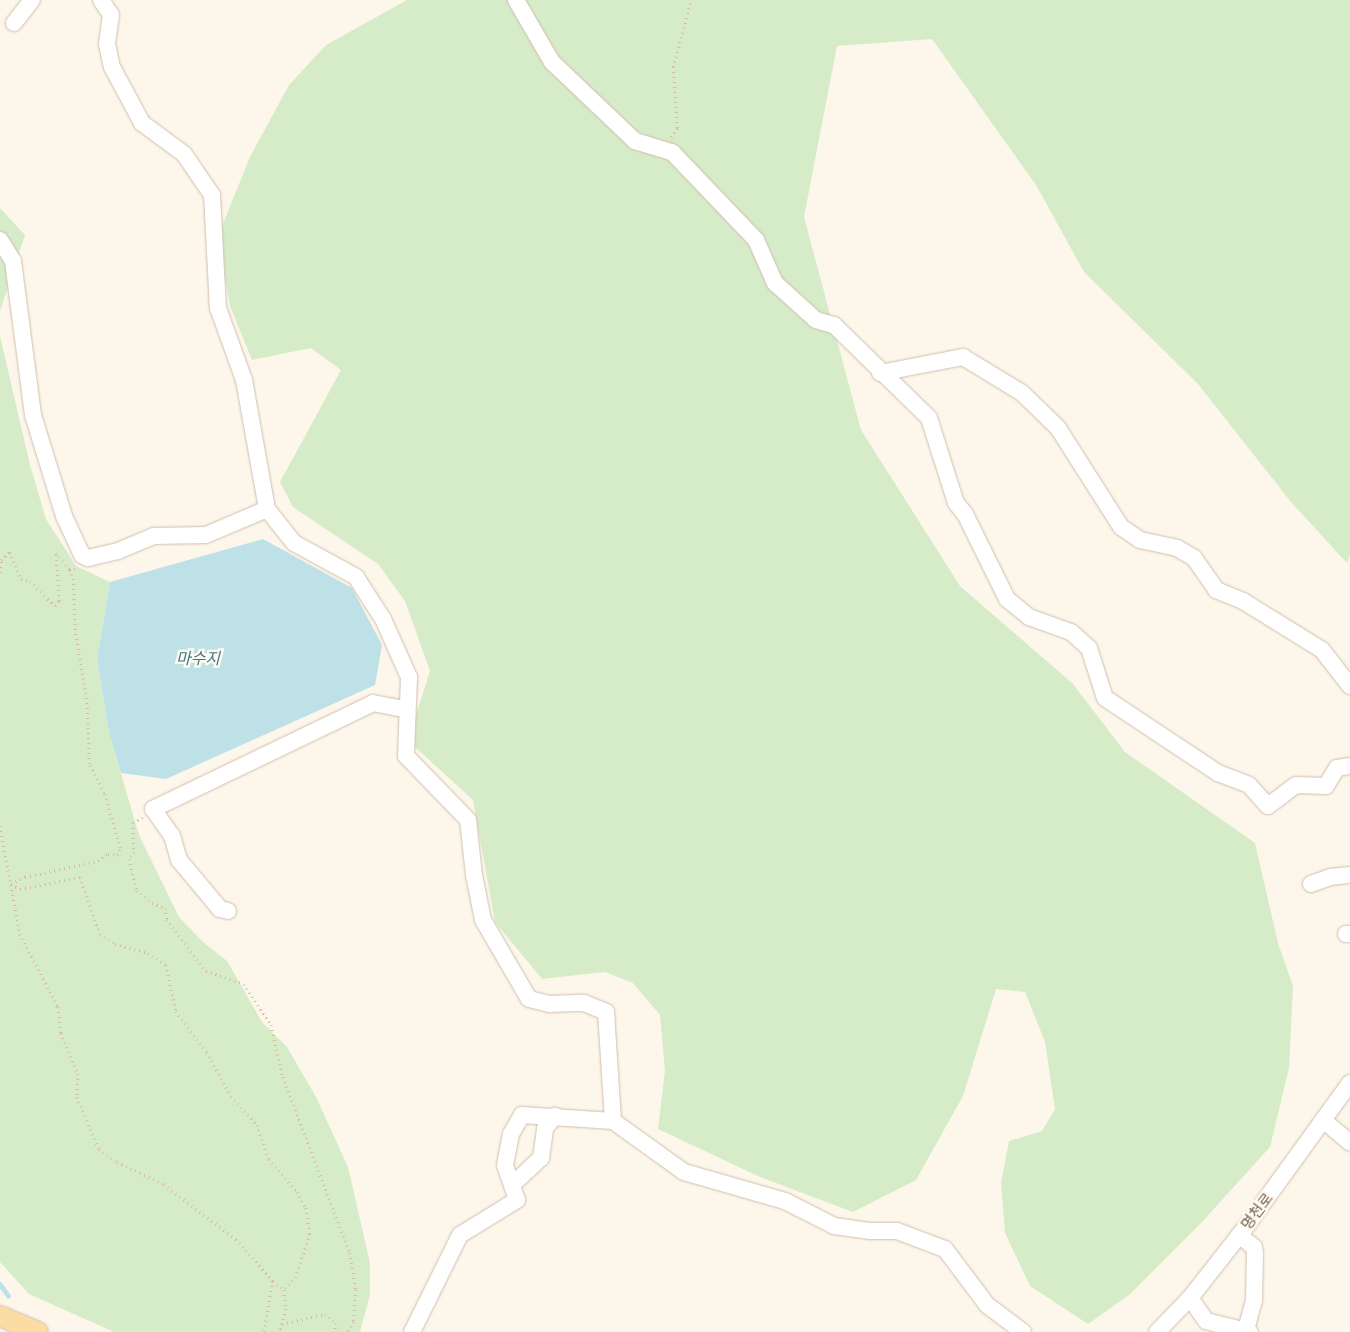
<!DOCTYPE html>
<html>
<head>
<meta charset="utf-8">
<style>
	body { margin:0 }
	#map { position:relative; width:1350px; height:1332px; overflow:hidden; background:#fdf6ea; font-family:"IBM Plex Sans","Noto Sans KR",sans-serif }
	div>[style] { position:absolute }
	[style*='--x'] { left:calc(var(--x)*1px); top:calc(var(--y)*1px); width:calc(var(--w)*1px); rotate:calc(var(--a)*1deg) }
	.green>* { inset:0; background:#d6ecc8 }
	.water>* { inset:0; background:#bee1e8 }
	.stream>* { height:4.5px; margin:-2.25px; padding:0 2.25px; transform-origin:2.25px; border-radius:2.25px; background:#bee1e8 }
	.path>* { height:2.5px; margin-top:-1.25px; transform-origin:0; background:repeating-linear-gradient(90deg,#d9b9a4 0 1px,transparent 0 5px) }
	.roads { filter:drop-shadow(0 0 1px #d0beaf) drop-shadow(0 0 1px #d0beaf) }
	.minor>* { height:16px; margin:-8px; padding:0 8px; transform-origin:8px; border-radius:8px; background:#fff }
	.major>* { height:20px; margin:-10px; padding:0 10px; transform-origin:10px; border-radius:10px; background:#fbdca3 }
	span { translate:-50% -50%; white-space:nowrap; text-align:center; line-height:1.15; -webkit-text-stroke:5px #fffaf1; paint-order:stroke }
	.street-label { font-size:15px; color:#795d4c }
	.water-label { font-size:16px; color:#427985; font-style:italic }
</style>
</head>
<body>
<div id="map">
	<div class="green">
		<div style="clip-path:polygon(407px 0,1350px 0,1350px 555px,1347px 563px,1291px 502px,1198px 384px,1084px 272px,1036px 185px,932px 39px,837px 46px,804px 217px,861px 430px,960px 586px,1073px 684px,1125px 752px,1255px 843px,1278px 943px,1293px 986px,1289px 1068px,1270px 1147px,1202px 1222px,1129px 1295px,1088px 1324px,1030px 1286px,1005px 1233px,1001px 1183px,1009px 1141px,1042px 1131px,1055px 1109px,1045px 1042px,1025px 992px,996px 989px,963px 1096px,916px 1180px,853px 1212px,760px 1177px,658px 1129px,665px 1071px,660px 1015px,633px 983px,605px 972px,542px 979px,495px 922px,473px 800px,415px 747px,413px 724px,430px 671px,405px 601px,378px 564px,293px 507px,280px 482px,341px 370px,311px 348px,252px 360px,230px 306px,218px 236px,250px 157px,289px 85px,326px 45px)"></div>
		<div style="clip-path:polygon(0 208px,25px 235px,0 311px)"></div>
		<div style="clip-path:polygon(0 336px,30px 465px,46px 519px,76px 566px,110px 582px,97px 660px,109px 733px,139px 835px,179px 917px,203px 942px,227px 961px,262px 1022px,287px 1047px,316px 1097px,348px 1167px,370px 1263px,370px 1295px,360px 1332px,114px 1332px,29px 1294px,0 1262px)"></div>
	</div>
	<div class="water">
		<div style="clip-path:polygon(263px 539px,352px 588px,382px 645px,375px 685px,166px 779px,121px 773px,109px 733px,97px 659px,110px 582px)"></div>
	</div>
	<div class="stream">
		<div style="--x:0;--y:1284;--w:14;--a:54"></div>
	</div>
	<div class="path">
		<div style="--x:671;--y:137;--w:11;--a:-56"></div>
		<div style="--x:677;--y:128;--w:61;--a:-93.8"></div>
		<div style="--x:673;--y:67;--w:69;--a:-75"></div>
		<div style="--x:0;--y:573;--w:13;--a:-86"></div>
		<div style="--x:1;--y:560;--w:12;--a:-42"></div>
		<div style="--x:10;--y:552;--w:29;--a:68"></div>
		<div style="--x:21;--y:579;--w:9;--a:13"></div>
		<div style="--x:30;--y:581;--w:35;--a:45"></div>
		<div style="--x:55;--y:606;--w:6;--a:-51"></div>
		<div style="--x:59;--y:601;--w:48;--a:-93.6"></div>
		<div style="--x:56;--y:553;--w:21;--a:51"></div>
		<div style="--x:69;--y:569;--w:7;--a:0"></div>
		<div style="--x:143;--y:818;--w:11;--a:153"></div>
		<div style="--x:133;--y:823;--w:29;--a:88"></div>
		<div style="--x:134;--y:852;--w:9;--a:126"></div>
		<div style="--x:129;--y:859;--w:32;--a:76"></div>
		<div style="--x:137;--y:890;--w:20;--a:41"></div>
		<div style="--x:152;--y:903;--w:14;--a:21"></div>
		<div style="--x:165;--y:908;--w:11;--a:80"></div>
		<div style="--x:167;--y:919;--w:65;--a:53.1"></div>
		<div style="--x:206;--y:971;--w:40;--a:18.9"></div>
		<div style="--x:244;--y:984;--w:49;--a:56.6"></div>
		<div style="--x:271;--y:1025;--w:53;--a:77"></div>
		<div style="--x:283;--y:1077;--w:188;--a:69.2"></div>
		<div style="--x:350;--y:1253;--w:37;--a:81"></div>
		<div style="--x:356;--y:1290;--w:32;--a:94"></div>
		<div style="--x:354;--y:1322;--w:12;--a:121"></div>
		<div style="--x:0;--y:826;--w:110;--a:79.5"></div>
		<div style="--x:20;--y:934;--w:82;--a:62.5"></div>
		<div style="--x:58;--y:1007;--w:26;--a:83"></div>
		<div style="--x:61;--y:1033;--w:44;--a:67.5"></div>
		<div style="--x:78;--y:1074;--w:23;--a:92"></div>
		<div style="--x:77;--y:1097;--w:56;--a:67.1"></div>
		<div style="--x:99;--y:1149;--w:22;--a:36"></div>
		<div style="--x:117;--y:1162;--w:52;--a:25.1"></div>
		<div style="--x:164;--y:1184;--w:91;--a:37.4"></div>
		<div style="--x:236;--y:1239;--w:56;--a:48.6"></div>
		<div style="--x:273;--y:1281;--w:52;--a:100"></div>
		<div style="--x:11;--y:884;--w:10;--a:29"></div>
		<div style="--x:20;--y:889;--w:61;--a:-11.3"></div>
		<div style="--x:80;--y:877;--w:60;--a:70.7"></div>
		<div style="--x:100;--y:934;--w:18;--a:34"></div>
		<div style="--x:115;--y:944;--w:34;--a:15"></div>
		<div style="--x:148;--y:953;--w:22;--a:34"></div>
		<div style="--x:166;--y:965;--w:47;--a:77.7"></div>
		<div style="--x:176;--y:1011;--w:51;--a:52.9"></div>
		<div style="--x:207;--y:1052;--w:50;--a:61.4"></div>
		<div style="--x:231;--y:1096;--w:39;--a:48"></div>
		<div style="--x:257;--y:1125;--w:36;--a:71"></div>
		<div style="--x:269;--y:1159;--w:43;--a:49.7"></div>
		<div style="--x:297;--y:1192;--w:18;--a:61"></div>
		<div style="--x:306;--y:1208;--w:26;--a:81"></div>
		<div style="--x:310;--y:1234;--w:45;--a:108"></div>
		<div style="--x:296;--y:1277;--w:18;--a:133"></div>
		<div style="--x:11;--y:884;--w:16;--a:-27"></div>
		<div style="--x:25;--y:877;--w:75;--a:-12.4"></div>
		<div style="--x:98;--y:861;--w:12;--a:-35"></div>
		<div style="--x:108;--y:854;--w:9;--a:6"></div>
		<div style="--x:117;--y:855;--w:8;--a:-67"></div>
		<div style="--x:120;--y:848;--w:57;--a:-106.2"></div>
		<div style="--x:104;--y:793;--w:33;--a:-117"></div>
		<div style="--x:89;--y:764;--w:60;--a:-91.9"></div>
		<div style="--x:87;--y:704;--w:75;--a:-99.2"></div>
		<div style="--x:75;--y:630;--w:50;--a:-92.3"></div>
		<div style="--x:73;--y:580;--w:12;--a:-110"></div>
		<div style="--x:273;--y:1281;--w:14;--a:39"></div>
		<div style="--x:284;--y:1290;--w:19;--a:84"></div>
		<div style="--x:286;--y:1309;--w:24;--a:105"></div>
		<div style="--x:282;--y:1324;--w:44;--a:-13.1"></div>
		<div style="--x:325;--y:1314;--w:14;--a:39"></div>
		<div style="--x:336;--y:1323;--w:9;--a:96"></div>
	</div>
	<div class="roads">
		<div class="minor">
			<div style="--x:101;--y:0;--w:18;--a:56"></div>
			<div style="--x:111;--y:15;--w:29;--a:98"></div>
			<div style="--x:107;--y:44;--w:24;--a:78"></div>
			<div style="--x:112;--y:67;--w:64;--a:61.8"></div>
			<div style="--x:142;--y:123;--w:52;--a:36.4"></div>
			<div style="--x:184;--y:154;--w:50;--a:55.7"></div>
			<div style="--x:212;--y:195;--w:113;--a:87"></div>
			<div style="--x:218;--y:308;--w:77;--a:70.1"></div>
			<div style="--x:244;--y:380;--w:131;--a:79.9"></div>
			<div style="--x:267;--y:509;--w:43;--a:51.5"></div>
			<div style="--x:294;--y:543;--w:71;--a:28.7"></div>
			<div style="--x:356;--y:577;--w:50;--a:57.3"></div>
			<div style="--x:383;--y:619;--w:64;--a:65.9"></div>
			<div style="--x:409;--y:677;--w:79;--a:92.2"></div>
			<div style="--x:406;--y:756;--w:89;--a:45.9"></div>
			<div style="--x:468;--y:820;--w:55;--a:83.8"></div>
			<div style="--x:474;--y:875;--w:46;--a:78.7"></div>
			<div style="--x:483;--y:920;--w:91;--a:59.8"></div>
			<div style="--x:529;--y:999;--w:21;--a:14"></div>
			<div style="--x:549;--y:1004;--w:35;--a:-2"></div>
			<div style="--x:584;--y:1003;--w:24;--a:22"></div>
			<div style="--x:606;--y:1012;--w:109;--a:86.3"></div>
			<div style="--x:613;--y:1121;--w:87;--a:35.7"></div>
			<div style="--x:684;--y:1172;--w:105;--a:16"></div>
			<div style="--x:785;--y:1201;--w:55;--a:27"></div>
			<div style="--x:834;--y:1226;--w:37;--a:8"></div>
			<div style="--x:871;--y:1231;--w:26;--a:0"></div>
			<div style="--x:897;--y:1231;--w:51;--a:20.6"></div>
			<div style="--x:945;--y:1249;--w:70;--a:53.1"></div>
			<div style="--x:987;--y:1305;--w:45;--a:36.9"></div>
			<div style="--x:516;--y:0;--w:72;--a:59.9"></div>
			<div style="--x:552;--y:62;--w:115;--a:43.6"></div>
			<div style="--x:635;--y:141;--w:39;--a:17"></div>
			<div style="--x:672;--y:152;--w:122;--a:46.3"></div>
			<div style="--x:756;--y:240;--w:47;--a:66.2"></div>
			<div style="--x:775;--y:283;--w:55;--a:42.1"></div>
			<div style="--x:816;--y:320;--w:19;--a:16"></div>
			<div style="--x:834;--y:325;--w:133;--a:44.4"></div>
			<div style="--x:929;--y:418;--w:89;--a:72.4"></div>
			<div style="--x:956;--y:503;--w:14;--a:51"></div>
			<div style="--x:965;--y:514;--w:95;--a:63.7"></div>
			<div style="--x:1007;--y:599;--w:28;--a:39"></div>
			<div style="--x:1029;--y:617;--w:45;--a:19.7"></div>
			<div style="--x:1071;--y:632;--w:24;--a:42"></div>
			<div style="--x:1089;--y:648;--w:52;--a:72.3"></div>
			<div style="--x:1105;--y:698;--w:136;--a:33.6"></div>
			<div style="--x:1218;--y:773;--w:33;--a:21"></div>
			<div style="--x:1249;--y:785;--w:28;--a:48"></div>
			<div style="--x:1268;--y:806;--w:35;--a:-37"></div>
			<div style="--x:1296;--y:785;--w:30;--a:2"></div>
			<div style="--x:1326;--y:786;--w:21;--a:-59"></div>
			<div style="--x:1337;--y:768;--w:13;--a:-9"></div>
			<div style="--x:14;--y:23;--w:29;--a:-52"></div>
			<div style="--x:0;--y:240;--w:25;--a:58"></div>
			<div style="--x:13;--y:261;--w:155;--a:82.6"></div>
			<div style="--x:33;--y:415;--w:106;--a:72.9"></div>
			<div style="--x:64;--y:516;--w:43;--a:65.2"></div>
			<div style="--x:82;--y:555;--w:7;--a:27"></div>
			<div style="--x:88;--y:558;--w:31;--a:-13"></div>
			<div style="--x:118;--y:551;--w:39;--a:-23"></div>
			<div style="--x:154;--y:536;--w:52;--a:-1.1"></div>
			<div style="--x:206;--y:535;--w:66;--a:-23.1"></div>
			<div style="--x:880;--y:373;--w:85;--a:-10.9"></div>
			<div style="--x:963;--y:357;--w:69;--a:31.4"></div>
			<div style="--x:1022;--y:393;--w:50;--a:44.2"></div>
			<div style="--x:1058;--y:428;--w:117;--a:57.5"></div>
			<div style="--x:1121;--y:527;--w:23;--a:34"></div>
			<div style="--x:1140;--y:540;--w:38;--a:12"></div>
			<div style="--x:1177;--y:548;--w:20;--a:30"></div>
			<div style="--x:1194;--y:558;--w:39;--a:55"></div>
			<div style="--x:1216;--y:590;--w:29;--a:22"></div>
			<div style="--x:1243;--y:601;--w:93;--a:31.8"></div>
			<div style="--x:1322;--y:650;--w:46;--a:52.1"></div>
			<div style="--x:1311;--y:884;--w:20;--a:-20"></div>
			<div style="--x:1330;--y:877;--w:20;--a:-6"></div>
			<div style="--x:228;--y:911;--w:8;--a:-166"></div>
			<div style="--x:220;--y:909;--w:64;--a:-129.9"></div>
			<div style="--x:179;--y:860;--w:25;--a:-106"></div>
			<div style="--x:172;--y:836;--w:33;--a:-125"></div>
			<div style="--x:153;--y:809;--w:244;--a:-25.7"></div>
			<div style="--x:373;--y:703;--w:33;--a:11"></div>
			<div style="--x:1346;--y:934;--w:4;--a:0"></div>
			<div style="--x:1323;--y:1120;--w:35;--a:40"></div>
			<div style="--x:512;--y:1185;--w:40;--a:-43"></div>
			<div style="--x:541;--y:1158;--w:30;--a:-82"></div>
			<div style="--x:545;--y:1128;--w:16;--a:-50"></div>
			<div style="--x:1239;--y:1235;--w:19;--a:39"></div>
			<div style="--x:1254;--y:1247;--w:6;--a:81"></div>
			<div style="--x:1255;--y:1253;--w:47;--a:91.2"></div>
			<div style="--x:1254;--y:1300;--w:31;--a:105"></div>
			<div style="--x:1190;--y:1298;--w:28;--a:55"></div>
			<div style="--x:1206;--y:1321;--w:45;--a:14"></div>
			<div style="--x:412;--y:1332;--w:108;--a:-63.7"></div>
			<div style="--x:460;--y:1235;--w:67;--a:-31.6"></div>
			<div style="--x:517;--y:1200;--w:37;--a:-109"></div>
			<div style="--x:505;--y:1165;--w:32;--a:-79"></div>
			<div style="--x:511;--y:1134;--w:22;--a:-60"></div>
			<div style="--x:522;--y:1115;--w:91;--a:3.8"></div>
			<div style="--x:1157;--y:1332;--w:47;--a:-45.9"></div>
			<div style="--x:1190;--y:1298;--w:89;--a:-51.8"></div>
			<div style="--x:1245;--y:1228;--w:179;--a:-54.1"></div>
		</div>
		<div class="major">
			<div style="--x:0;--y:1316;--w:41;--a:22.8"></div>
		</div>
	</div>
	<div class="street-label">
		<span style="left:1257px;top:1211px;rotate:-53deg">명천로</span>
	</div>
	<div class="water-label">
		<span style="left:198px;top:658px">마수지</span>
	</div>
</div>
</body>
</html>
